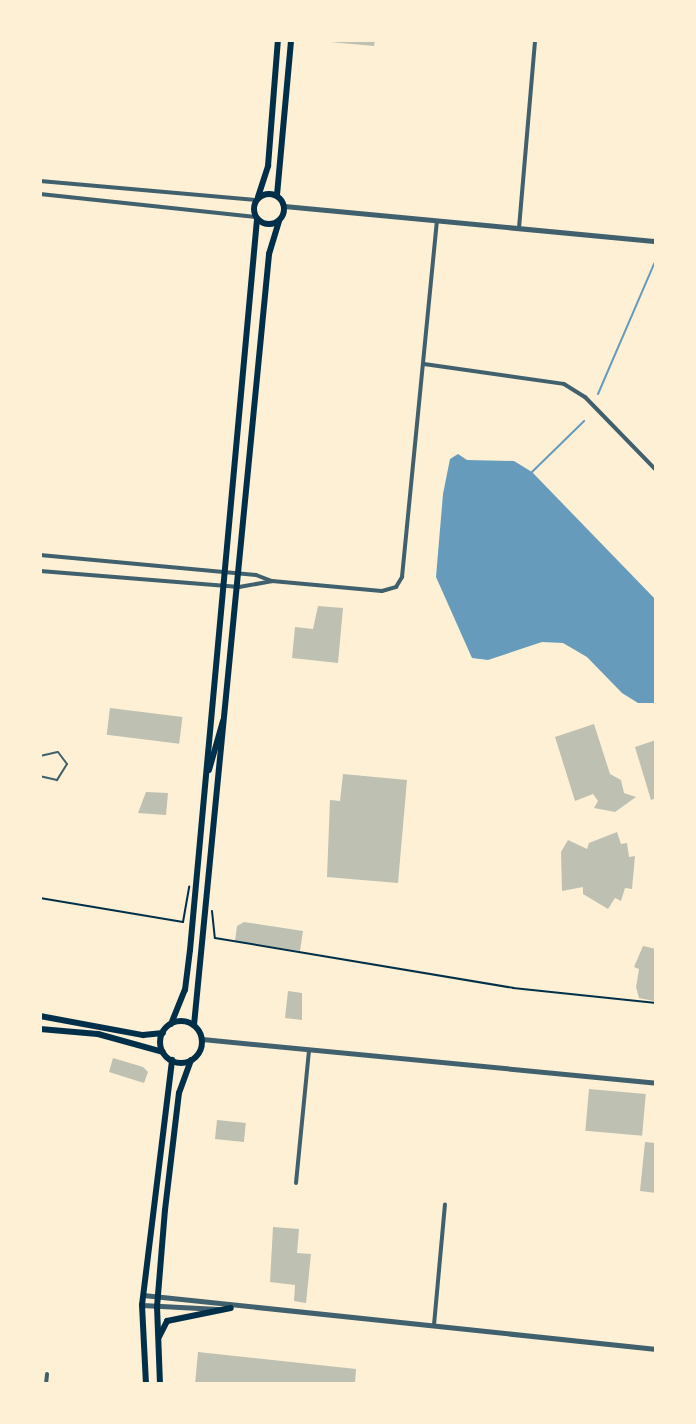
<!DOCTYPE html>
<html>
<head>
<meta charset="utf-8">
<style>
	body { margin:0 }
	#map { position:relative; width:696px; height:1424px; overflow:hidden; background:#fdf0d5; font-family:Quicksand,sans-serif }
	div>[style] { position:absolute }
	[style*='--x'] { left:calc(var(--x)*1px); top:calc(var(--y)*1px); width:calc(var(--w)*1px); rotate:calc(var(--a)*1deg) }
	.water>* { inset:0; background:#669bbc }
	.stream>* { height:2px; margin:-1px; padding:0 1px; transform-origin:1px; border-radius:1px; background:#669bbc }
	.building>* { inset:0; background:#bec0b2; transform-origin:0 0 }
	.path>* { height:2px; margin:-1px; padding:0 1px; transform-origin:1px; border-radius:1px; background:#003049 }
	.service>* { height:2px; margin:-1px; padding:0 1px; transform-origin:1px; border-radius:1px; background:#3f606c }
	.minor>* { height:4px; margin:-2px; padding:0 2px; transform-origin:2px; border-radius:2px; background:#3f606c }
	.tertiary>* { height:5px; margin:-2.5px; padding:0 2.5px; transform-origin:2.5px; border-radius:2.5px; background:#3f606c }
	.secondary>* { height:6px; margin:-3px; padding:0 3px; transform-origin:3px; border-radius:3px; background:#003049 }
	.primary>* { height:6px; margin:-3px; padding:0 3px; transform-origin:3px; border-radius:3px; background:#003049 }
	.primary>.ring { margin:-3px; padding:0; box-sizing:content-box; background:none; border:6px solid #003049; border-radius:50% }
	span { translate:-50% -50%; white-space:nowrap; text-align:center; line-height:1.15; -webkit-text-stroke:6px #fdf0d5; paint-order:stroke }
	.frame { position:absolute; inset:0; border:42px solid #fdf0d5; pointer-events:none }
</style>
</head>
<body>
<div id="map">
	<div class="water">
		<div style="clip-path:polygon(458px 454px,467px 460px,514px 461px,532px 472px,656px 600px,656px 703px,638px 703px,622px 693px,587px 657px,563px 643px,542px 642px,488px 660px,472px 658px,436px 577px,443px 494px,450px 459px)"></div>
	</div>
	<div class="stream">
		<div style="--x:598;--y:394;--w:142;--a:-66.7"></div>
		<div style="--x:532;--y:472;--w:73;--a:-44.4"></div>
	</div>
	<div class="building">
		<div style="clip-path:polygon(330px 40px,375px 40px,374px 46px,330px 42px)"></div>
		<div style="clip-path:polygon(318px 606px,343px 608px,338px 663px,292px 658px,295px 627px,313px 629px)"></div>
		<div style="left:110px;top:708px;width:73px;height:27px;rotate:7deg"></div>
		<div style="clip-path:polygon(594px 724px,610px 774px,621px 780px,624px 793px,636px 797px,615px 812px,594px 808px,598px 801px,593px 794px,575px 801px,555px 737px)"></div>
		<div style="clip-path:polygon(656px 740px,656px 798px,651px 800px,635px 747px)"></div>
		<div style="clip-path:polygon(343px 774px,407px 780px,398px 883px,327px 877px,330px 800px,340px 801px)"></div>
		<div style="clip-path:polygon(146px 792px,168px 793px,166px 815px,138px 813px)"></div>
		<div style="clip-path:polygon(617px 832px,621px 844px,627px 843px,629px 857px,635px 856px,632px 889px,625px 888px,621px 901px,615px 898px,608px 909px,583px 894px,583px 887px,562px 891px,561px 852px,568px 840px,587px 849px,589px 843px)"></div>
		<div style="clip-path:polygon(244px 922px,303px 931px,300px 951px,235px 941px,237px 926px)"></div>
		<div style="clip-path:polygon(643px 946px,656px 949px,654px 1001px,639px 998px,636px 987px,639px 969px,634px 967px)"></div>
		<div style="clip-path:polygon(288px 991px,302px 993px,302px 1020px,285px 1018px)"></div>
		<div style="clip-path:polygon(113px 1058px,143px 1067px,148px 1072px,144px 1083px,109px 1072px)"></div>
		<div style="left:589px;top:1089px;width:57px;height:42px;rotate:5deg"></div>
		<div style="left:217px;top:1120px;width:29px;height:19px;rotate:6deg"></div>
		<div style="clip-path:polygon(645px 1142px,656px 1143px,656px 1193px,640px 1191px)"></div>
		<div style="clip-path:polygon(273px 1227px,299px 1229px,297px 1253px,311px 1254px,306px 1303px,294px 1301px,295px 1285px,270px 1282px)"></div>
		<div style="clip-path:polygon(198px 1352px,356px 1369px,355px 1384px,195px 1384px)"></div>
	</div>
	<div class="path">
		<div style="--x:40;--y:898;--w:145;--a:9.5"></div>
		<div style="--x:183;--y:922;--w:36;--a:-80"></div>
		<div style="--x:212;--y:911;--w:27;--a:84"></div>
		<div style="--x:215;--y:938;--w:302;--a:9.5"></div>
		<div style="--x:513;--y:988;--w:144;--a:6"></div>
	</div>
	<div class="service">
		<div style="--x:40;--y:756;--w:18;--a:-13"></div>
		<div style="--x:58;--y:752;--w:15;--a:53"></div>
		<div style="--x:67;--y:764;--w:19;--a:122"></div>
		<div style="--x:57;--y:780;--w:17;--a:-167"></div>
	</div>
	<div class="minor">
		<div style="--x:40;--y:181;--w:217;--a:5"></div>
		<div style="--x:40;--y:194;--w:217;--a:6.1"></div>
		<div style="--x:519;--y:228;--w:189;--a:-85.1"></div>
		<div style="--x:424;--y:364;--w:141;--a:8.1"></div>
		<div style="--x:564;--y:384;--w:25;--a:32"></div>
		<div style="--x:585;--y:397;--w:102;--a:45.8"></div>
		<div style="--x:40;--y:555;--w:217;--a:5.3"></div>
		<div style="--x:256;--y:575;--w:17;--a:21"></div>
		<div style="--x:40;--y:571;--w:200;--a:4.6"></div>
		<div style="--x:239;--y:587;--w:34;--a:-10"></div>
		<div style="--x:272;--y:581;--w:110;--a:5.2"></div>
		<div style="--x:382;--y:591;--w:15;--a:-16"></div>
		<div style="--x:396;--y:587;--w:12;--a:-59"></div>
		<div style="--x:402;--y:577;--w:357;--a:-84.4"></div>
		<div style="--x:296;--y:1183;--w:134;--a:-84.4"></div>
		<div style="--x:434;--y:1325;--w:121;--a:-84.8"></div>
		<div style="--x:46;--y:1384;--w:10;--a:-84"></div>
	</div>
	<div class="tertiary">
		<div style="--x:284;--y:206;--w:374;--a:5.4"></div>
		<div style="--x:202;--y:1039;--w:456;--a:5.5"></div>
		<div style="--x:143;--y:1295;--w:516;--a:6.01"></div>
		<div style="--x:142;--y:1305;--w:76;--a:3"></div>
	</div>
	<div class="secondary">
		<div style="--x:40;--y:1016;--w:105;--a:10.5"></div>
		<div style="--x:143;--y:1035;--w:20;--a:-6"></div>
		<div style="--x:40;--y:1029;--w:58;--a:4.9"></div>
		<div style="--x:98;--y:1034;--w:67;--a:15.5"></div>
	</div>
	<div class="primary">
		<div class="ring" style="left:254px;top:194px;width:24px;height:24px"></div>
		<div style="--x:277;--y:195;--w:156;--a:-84.8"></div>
		<div style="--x:258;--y:197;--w:33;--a:-72"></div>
		<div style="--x:268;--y:166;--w:126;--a:-85.5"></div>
		<div style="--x:209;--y:770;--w:51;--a:-74.1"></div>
		<div class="ring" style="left:160px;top:1021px;width:36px;height:36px"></div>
		<div style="--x:171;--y:1024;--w:37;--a:-68"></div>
		<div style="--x:185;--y:990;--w:40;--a:-82.9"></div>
		<div style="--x:190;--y:950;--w:734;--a:-84.76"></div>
		<div style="--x:194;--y:1025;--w:775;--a:-84.44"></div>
		<div style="--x:269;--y:254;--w:34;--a:-73"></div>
		<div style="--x:159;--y:1337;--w:18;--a:-63"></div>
		<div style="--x:167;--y:1321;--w:65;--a:-11.5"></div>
		<div style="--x:146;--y:1384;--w:79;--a:-92.9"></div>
		<div style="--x:142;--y:1305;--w:247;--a:-83"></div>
		<div style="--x:160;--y:1384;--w:77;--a:-92.2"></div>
		<div style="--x:157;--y:1307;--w:97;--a:-85.3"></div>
		<div style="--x:165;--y:1210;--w:118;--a:-83.2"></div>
		<div style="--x:179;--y:1093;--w:35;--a:-70"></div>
	</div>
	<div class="frame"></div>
</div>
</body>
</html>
